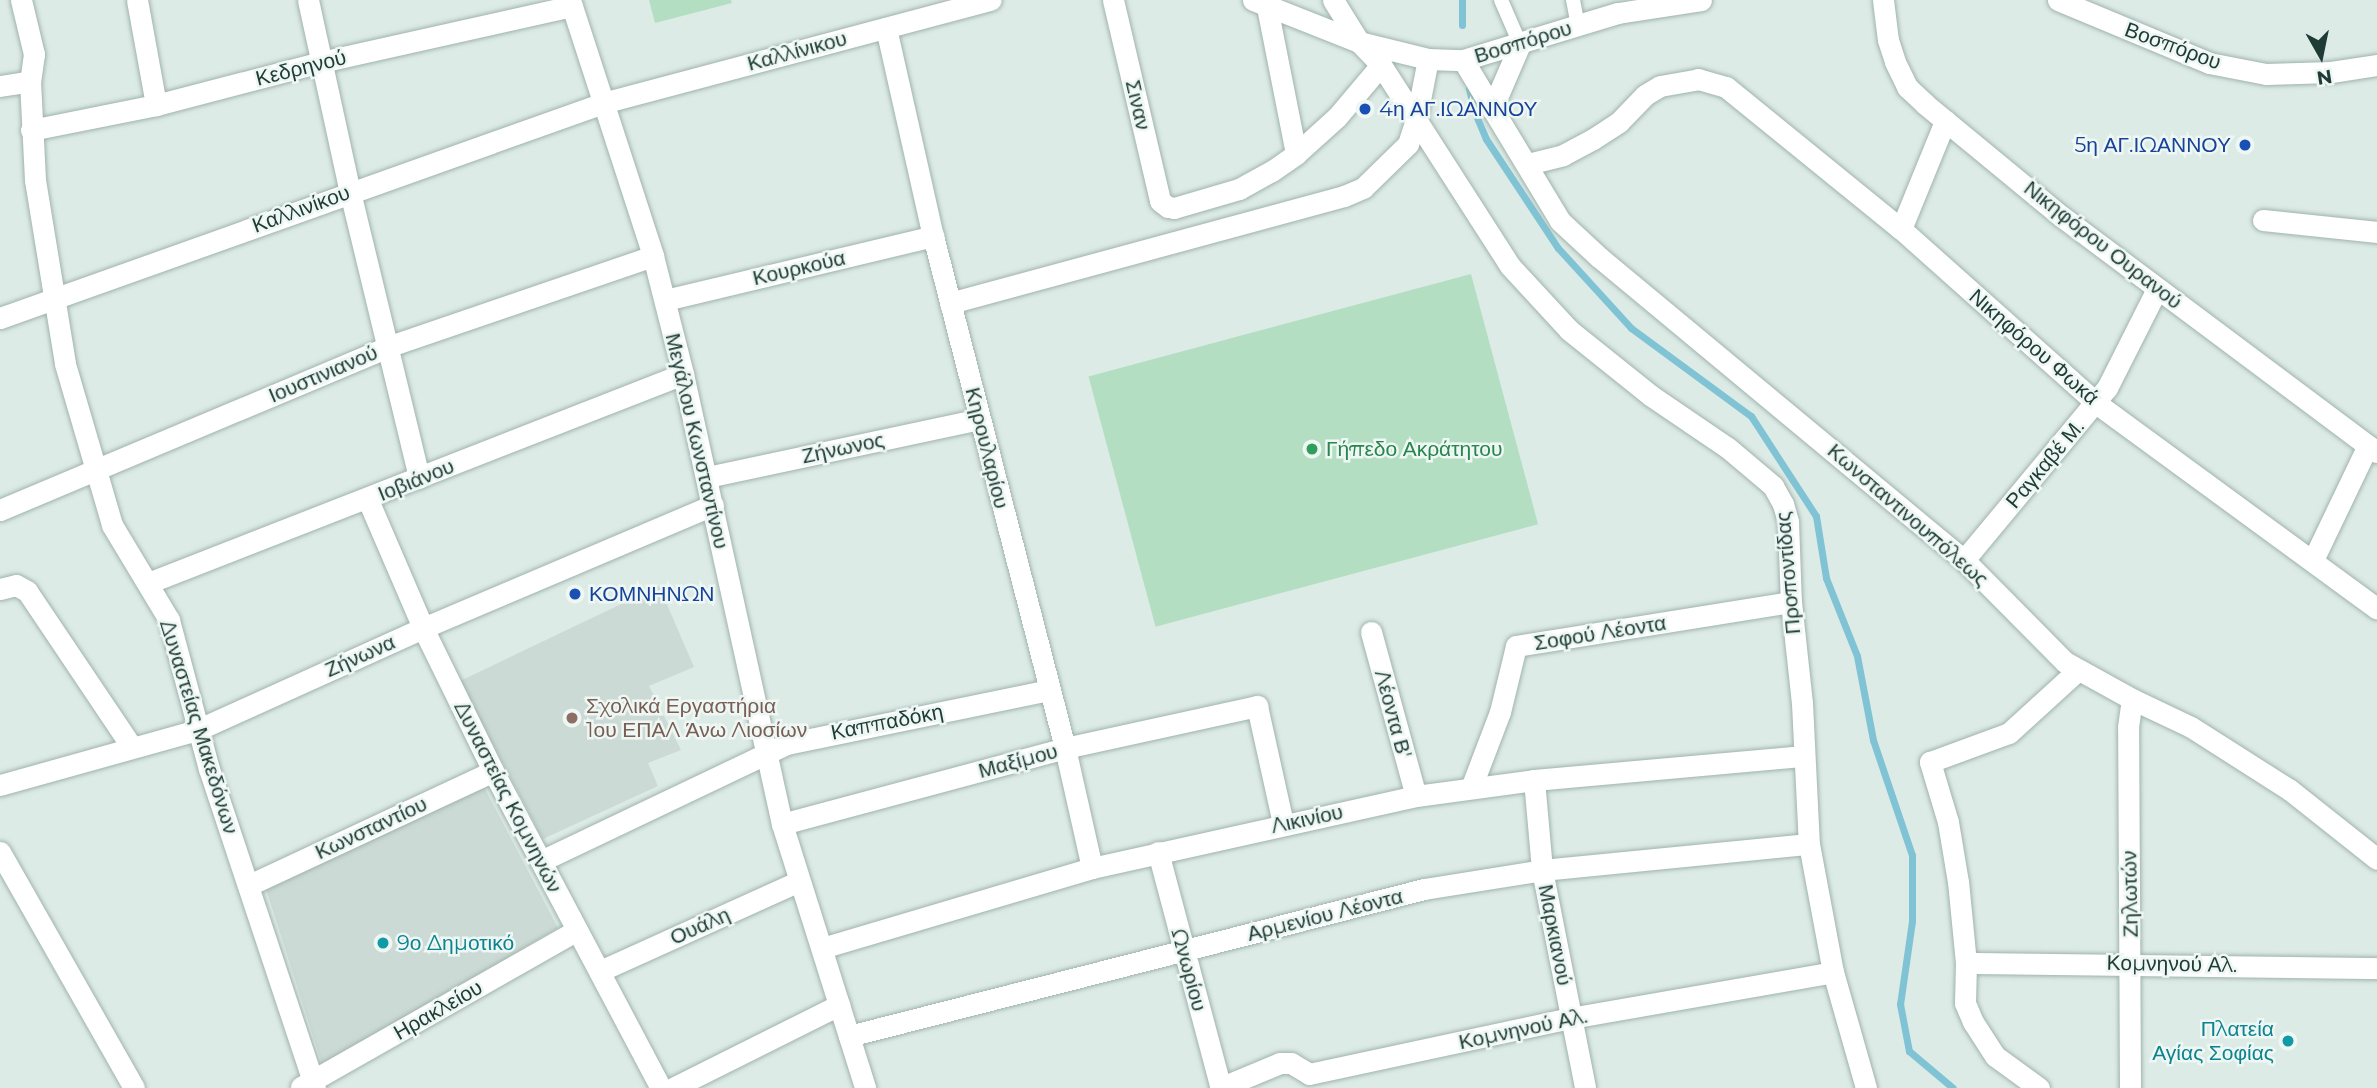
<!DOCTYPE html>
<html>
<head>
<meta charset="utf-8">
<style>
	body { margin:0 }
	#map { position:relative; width:2377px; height:1088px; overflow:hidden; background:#ddebe6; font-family:Montserrat,sans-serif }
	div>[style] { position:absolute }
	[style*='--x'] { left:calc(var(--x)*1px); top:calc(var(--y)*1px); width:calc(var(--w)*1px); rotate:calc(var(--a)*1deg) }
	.built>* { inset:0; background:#ccdad5 }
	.green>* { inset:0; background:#b4dec2; transform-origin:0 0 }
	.stream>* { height:7px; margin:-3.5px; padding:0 3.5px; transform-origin:3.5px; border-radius:3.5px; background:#80c3d5 }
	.roads { filter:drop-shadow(0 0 2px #a0b3ad) drop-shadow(0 0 2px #a0b3ad) }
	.lane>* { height:14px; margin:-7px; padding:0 7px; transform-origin:7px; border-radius:7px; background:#fff }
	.street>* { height:21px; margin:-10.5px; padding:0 10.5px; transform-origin:10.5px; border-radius:10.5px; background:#fff }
	.secondary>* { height:21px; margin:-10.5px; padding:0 10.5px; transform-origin:10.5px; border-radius:10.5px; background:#fff }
	.dots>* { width:19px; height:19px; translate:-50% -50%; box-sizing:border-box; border:4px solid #eef7f3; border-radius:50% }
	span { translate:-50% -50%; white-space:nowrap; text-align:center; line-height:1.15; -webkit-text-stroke:5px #eef7f3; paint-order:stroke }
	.street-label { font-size:21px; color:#1e3b35 }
	.transit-label { font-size:21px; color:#164399 }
	.left { translate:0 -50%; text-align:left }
	.right { translate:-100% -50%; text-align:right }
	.leisure-label { font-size:21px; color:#27864d }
	.education-label { font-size:21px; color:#785e54 }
	.culture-label { font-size:21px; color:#0d838f }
	.north { position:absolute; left:2286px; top:21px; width:70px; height:70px; -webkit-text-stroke:5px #eef7f3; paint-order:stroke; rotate:171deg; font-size:19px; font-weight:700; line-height:28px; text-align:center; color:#1e3b35 }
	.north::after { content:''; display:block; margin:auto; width:24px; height:32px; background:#1e3b35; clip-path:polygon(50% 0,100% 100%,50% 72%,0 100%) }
</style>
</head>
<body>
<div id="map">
	<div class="built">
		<div style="clip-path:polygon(659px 586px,694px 667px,649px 686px,681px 750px,648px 763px,658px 786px,543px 839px,460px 681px)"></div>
		<div style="clip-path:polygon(484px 787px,558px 928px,323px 1067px,266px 889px)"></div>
	</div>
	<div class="green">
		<div style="clip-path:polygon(649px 0,731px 0,732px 3px,655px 23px)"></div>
		<div style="left:1471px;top:274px;width:259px;height:396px;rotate:75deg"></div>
	</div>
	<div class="stream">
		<div style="--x:1462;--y:0;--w:25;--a:90"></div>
		<div style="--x:1469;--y:89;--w:25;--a:76"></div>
		<div style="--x:1475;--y:113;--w:28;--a:67"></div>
		<div style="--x:1486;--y:139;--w:131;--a:56.6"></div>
		<div style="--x:1558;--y:248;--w:108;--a:47.6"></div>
		<div style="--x:1631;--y:328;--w:149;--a:36.3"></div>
		<div style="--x:1751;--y:416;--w:119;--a:57"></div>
		<div style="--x:1816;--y:516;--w:63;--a:80.8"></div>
		<div style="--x:1826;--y:578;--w:84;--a:68.3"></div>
		<div style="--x:1857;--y:656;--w:86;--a:79.2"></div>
		<div style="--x:1873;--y:740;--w:121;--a:71.3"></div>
		<div style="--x:1912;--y:855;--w:66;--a:90"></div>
		<div style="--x:1912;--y:921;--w:84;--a:98.2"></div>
		<div style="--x:1900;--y:1004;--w:48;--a:79.2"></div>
		<div style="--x:1909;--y:1051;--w:57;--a:40.1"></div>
	</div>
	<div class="roads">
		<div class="lane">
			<div style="--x:1501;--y:0;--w:48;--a:66.6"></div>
			<div style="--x:1573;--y:0;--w:25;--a:79"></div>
		</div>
		<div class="street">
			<div style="--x:21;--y:0;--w:56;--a:76.5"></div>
			<div style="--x:34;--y:54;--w:27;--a:98"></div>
			<div style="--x:30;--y:81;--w:99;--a:87.1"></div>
			<div style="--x:35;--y:180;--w:186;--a:80.7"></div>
			<div style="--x:65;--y:364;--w:168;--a:73.7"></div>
			<div style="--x:112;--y:525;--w:111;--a:59"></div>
			<div style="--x:169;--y:620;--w:154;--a:75"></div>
			<div style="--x:209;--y:769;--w:336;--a:71.6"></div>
			<div style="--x:137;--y:0;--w:107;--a:79.7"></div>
			<div style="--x:308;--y:0;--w:197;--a:77.7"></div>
			<div style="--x:350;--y:192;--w:294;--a:76.4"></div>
			<div style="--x:1113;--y:0;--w:206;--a:76.8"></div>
			<div style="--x:1160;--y:201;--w:10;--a:37"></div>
			<div style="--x:1168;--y:207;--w:6;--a:9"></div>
			<div style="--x:1174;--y:208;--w:68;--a:-16.3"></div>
			<div style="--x:1239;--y:189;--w:38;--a:-29"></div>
			<div style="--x:1272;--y:171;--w:29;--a:-35"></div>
			<div style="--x:1296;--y:154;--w:55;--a:-42.1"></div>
			<div style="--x:1337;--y:117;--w:68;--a:-49.8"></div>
			<div style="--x:1883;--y:0;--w:40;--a:82.9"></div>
			<div style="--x:1888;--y:40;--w:23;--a:72"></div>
			<div style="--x:1895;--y:62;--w:28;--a:64"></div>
			<div style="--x:1907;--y:87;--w:25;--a:43"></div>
			<div style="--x:1925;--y:104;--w:176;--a:39.5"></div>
			<div style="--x:2061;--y:216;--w:394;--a:36.8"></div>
			<div style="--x:1267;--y:7;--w:150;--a:78.8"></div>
			<div style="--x:886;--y:28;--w:213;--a:77.3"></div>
			<div style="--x:933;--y:236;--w:529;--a:75.54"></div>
			<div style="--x:1065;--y:748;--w:123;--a:77.3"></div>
			<div style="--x:1359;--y:42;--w:32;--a:46"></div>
			<div style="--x:1381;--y:65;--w:239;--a:57.3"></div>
			<div style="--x:1510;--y:266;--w:87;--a:47.3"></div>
			<div style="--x:1569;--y:330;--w:104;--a:38.7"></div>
			<div style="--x:1650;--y:395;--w:94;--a:34.2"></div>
			<div style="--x:1728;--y:448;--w:59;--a:40.2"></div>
			<div style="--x:1773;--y:486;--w:21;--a:61"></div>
			<div style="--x:1783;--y:504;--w:19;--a:74"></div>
			<div style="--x:1788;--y:522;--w:80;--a:87.9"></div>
			<div style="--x:1791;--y:602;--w:102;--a:83.8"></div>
			<div style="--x:1802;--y:703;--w:141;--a:87.2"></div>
			<div style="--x:1809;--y:844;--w:130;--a:79.4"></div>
			<div style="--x:1833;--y:972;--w:121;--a:74.1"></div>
			<div style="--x:1463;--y:60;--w:188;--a:58.9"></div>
			<div style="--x:1560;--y:221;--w:54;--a:42.8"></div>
			<div style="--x:1600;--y:258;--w:473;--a:39.7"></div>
			<div style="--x:1964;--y:560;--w:144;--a:45.3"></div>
			<div style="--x:2065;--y:662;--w:77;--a:28.9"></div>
			<div style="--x:2132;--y:699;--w:65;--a:25.4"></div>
			<div style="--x:2191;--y:727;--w:117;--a:32.5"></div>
			<div style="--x:2290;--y:790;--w:111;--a:38.4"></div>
			<div style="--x:0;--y:86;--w:30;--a:-9"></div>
			<div style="--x:1492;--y:109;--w:71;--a:-66.7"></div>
			<div style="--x:31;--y:130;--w:127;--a:-11.3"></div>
			<div style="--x:156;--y:105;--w:171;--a:-14.6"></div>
			<div style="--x:321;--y:62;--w:257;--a:-12.6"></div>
			<div style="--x:1528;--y:164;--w:36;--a:-14"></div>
			<div style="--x:1563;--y:155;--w:34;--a:-28"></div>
			<div style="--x:1593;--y:139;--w:31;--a:-33"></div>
			<div style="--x:1619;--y:122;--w:37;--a:-46"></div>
			<div style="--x:1645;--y:95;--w:17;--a:-31"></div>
			<div style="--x:1660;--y:86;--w:39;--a:-10"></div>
			<div style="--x:1698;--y:79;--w:29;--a:16"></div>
			<div style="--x:1726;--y:87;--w:225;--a:39.1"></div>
			<div style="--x:1901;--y:229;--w:261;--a:41.7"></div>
			<div style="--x:2096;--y:403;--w:348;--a:36.2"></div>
			<div style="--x:2263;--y:220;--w:115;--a:6"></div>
			<div style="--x:1901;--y:229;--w:117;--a:-67.8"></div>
			<div style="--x:665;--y:300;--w:276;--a:-13.4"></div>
			<div style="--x:950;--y:303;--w:408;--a:-15.2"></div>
			<div style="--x:1344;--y:196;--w:21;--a:-23"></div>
			<div style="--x:1363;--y:188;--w:63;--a:-44.4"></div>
			<div style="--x:1408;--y:144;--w:25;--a:-72"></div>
			<div style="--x:1416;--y:120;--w:62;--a:-78.9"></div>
			<div style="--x:0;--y:318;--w:640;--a:-19.62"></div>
			<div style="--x:603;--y:103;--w:401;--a:-14.9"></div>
			<div style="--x:707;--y:477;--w:278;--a:-12"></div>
			<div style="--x:368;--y:500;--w:139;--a:66.7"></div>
			<div style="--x:423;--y:628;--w:159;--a:63.9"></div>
			<div style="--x:493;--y:771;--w:359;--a:62.1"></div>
			<div style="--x:0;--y:510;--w:420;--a:-22.8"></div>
			<div style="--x:387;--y:347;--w:281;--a:-18.9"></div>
			<div style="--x:1964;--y:560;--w:224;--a:-50.3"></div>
			<div style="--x:2107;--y:388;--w:111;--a:-63.2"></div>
			<div style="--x:2313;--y:560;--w:127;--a:-64.4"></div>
			<div style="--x:148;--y:583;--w:574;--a:-21.34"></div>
			<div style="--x:0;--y:589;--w:16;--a:-14"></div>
			<div style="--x:16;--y:585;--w:13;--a:29"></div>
			<div style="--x:27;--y:591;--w:188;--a:56.1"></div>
			<div style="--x:1371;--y:632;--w:170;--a:74.7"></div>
			<div style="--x:1534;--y:780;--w:90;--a:84.9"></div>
			<div style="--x:1542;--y:870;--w:222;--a:78.8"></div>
			<div style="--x:1471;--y:788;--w:81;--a:-69.1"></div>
			<div style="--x:1500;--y:712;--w:68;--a:-76.4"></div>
			<div style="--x:1516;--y:646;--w:278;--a:-9.1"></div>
			<div style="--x:782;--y:824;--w:293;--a:-15"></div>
			<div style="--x:1065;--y:748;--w:197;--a:-12.3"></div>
			<div style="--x:1257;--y:706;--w:120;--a:77.5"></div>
			<div style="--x:0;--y:852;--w:271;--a:60.4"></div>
			<div style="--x:1158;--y:852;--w:244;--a:75.1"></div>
			<div style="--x:541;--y:861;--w:272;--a:-25.5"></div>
			<div style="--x:786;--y:744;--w:268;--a:-11.6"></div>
			<div style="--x:249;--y:885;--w:269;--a:-25"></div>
			<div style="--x:822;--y:948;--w:282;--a:-16.5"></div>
			<div style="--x:1092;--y:868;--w:332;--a:-12.5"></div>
			<div style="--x:1416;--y:796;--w:119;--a:-7.7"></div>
			<div style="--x:1534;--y:780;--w:271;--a:-5.1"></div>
			<div style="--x:1966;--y:963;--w:411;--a:0.7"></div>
			<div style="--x:600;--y:971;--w:218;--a:-24.3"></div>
			<div style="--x:849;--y:1036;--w:593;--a:-14.34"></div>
			<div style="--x:1424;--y:889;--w:120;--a:-9.1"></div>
			<div style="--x:1542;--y:870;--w:268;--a:-5.6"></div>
			<div style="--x:301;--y:1087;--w:316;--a:-29.6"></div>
			<div style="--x:673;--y:1088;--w:186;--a:-26.6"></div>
			<div style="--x:1220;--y:1088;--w:65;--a:-22.6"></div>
			<div style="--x:1280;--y:1063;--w:11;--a:0"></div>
			<div style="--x:1291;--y:1063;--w:21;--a:31"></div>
			<div style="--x:1309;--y:1074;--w:267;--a:-12.1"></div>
			<div style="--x:1570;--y:1018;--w:267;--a:-9.9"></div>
			<div style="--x:2039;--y:1088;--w:54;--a:-144"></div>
			<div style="--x:1995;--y:1056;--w:40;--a:-122.9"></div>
			<div style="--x:1973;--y:1022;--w:21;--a:-113"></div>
			<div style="--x:1965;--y:1003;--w:40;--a:-88.6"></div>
			<div style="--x:1966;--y:963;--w:81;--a:-95.6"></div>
			<div style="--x:1958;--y:882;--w:61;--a:-99.5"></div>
			<div style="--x:1948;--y:822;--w:63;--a:-106.7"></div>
			<div style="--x:1930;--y:762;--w:84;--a:-20.2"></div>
			<div style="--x:2009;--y:733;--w:93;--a:-42.4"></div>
			<div style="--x:2130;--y:1088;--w:361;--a:-90.3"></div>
			<div style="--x:2128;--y:727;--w:28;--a:-82"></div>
		</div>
		<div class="secondary">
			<div style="--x:570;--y:0;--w:269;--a:72"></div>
			<div style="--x:653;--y:256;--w:122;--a:75.7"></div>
			<div style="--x:683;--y:374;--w:461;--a:77.6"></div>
			<div style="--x:782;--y:824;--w:277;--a:72.5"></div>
			<div style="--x:1253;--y:0;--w:114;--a:21.6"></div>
			<div style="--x:1359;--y:42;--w:71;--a:13.8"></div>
			<div style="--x:1428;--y:59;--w:35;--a:2"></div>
			<div style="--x:1463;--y:60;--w:162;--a:-16.9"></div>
			<div style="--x:1618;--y:13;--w:84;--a:-8.9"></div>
			<div style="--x:1333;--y:0;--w:49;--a:58.2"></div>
			<div style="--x:2058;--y:0;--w:164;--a:22.6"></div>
			<div style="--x:2209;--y:63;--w:58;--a:10.9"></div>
			<div style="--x:2266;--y:74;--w:65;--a:-1.8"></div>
			<div style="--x:2331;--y:72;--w:47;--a:-8.7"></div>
			<div style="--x:0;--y:785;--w:205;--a:-15.6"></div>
			<div style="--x:197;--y:730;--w:248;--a:-24.3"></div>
			<div style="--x:423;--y:628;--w:315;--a:-23"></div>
		</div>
	</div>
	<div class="dots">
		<div style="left:1365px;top:109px;background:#1a4fb4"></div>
		<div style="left:2245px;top:145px;background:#1a4fb4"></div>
		<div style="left:1312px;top:449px;background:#2e9e5b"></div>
		<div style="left:575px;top:594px;background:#1a4fb4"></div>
		<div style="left:572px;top:718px;background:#8d6e63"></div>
		<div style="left:383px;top:943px;background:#0f9aa8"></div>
		<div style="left:2288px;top:1041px;background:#0f9aa8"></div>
	</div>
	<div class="street-label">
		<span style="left:1523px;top:42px;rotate:-17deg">Βοσπόρου</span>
		<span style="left:2173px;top:46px;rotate:20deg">Βοσπόρου</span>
		<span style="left:797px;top:51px;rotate:-15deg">Καλλίνικου</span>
		<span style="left:301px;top:68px;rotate:-14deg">Κεδρηνού</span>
		<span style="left:1138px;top:105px;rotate:77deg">Σιναν</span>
		<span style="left:301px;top:209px;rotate:-20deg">Καλλινίκου</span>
		<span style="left:2103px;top:245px;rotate:38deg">Νικηφόρου Ουρανού</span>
		<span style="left:799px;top:268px;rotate:-13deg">Κουρκούα</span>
		<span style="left:2034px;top:347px;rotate:41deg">Νικηφόρου Φωκά</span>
		<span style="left:323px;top:374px;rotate:-23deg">Ιουστινιανού</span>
		<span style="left:697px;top:441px;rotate:77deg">Μεγάλου Κωνσταντίνου</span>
		<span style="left:843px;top:448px;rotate:-12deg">Ζήνωνος</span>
		<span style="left:987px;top:448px;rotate:76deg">Κηρουλαρίου</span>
		<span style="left:2045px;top:464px;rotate:-50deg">Ραγκαβέ Μ.</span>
		<span style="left:416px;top:480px;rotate:-22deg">Ιοβιάνου</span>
		<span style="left:1908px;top:515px;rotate:41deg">Κωνσταντινουπόλεως</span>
		<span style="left:1788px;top:573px;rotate:-95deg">Προποντίδας</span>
		<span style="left:1600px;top:633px;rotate:-9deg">Σοφού Λέοντα</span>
		<span style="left:360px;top:656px;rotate:-24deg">Ζήνωνα</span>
		<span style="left:1393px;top:714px;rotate:75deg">Λέοντα Β'</span>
		<span style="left:887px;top:722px;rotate:-11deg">Καππαδόκη</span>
		<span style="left:199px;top:727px;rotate:73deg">Δυναστείας Μακεδόνων</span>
		<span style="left:1018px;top:761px;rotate:-15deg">Μαξίμου</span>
		<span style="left:508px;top:797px;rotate:63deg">Δυναστείας Κομνηνών</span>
		<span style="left:1307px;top:819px;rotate:-12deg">Λικινίου</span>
		<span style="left:371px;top:828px;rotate:-25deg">Κωνσταντίου</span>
		<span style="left:2130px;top:894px;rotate:-91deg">Ζηλωτών</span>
		<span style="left:1325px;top:915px;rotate:-14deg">Αρμενίου Λέοντα</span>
		<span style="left:700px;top:926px;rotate:-24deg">Ουάλη</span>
		<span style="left:1555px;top:935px;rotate:79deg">Μαρκιανού</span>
		<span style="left:2172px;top:964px;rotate:1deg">Κομνηνού Αλ.</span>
		<span style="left:1189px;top:970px;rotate:75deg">Ωνωρίου</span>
		<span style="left:438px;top:1010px;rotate:-30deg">Ηρακλείου</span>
		<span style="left:1523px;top:1029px;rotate:-12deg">Κομνηνού Αλ.</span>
	</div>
	<div class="transit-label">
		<span class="left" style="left:1379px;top:109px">4η ΑΓ.ΙΩΑΝΝΟΥ</span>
		<span class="right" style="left:2231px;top:145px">5η ΑΓ.ΙΩΑΝΝΟΥ</span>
		<span class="left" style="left:589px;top:594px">ΚΟΜΝΗΝΩΝ</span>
	</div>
	<div class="leisure-label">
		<span class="left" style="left:1326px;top:449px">Γήπεδο Ακράτητου</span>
	</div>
	<div class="education-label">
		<span class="left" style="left:586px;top:718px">Σχολικά Εργαστήρια<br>1ου ΕΠΑΛ Άνω Λιοσίων</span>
	</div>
	<div class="culture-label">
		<span class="left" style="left:397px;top:943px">9ο Δημοτικό</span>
		<span class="right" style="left:2274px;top:1041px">Πλατεία<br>Αγίας Σοφίας</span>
	</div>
	<div class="north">N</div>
</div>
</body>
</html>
